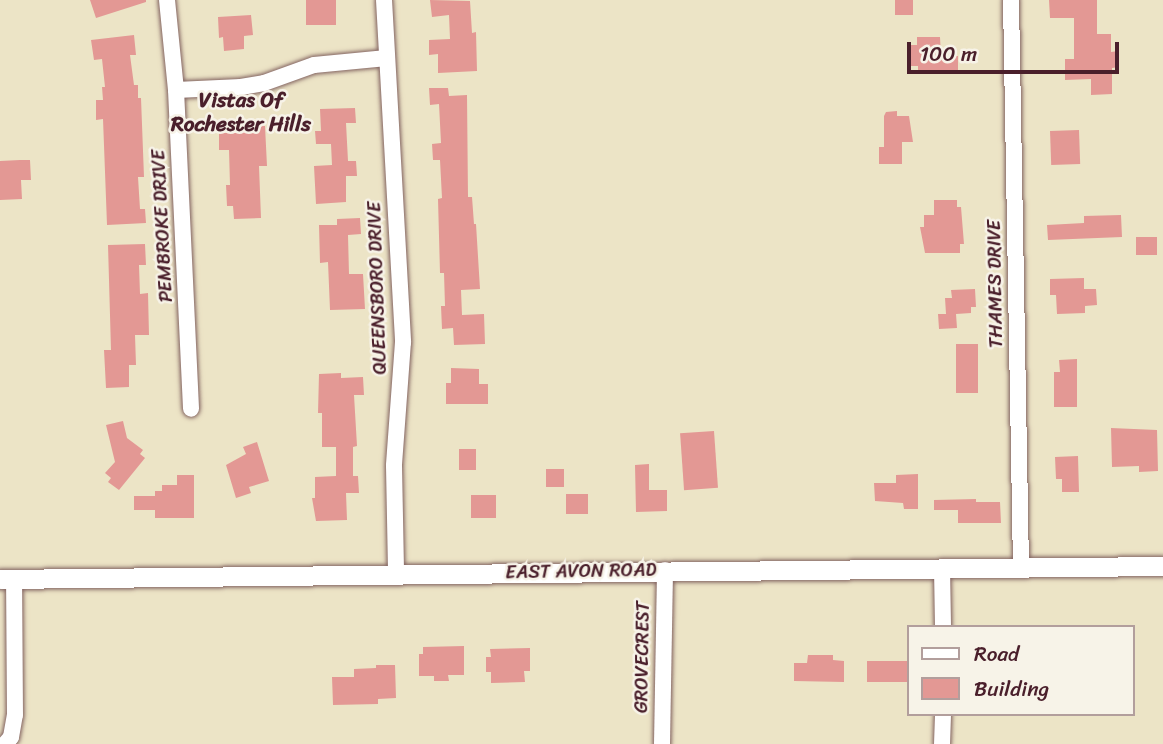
<!DOCTYPE html>
<html>
<head>
<meta charset="utf-8">
<style>
	body { margin:0 }
	#map { position:relative; width:1163px; height:744px; overflow:hidden; background:#ece4c6; font-family:Sriracha,sans-serif }
	div>[style] { position:absolute }
	[style*='--x'] { left:calc(var(--x)*1px); top:calc(var(--y)*1px); width:calc(var(--w)*1px); rotate:calc(var(--a)*1deg) }
	.building>* { inset:0; background:#e39894; transform-origin:0 0 }
	.roads { filter:drop-shadow(0 0 2px #836461) drop-shadow(0 0 2px #836461) }
	.minor>* { height:16px; margin:-8px; padding:0 8px; transform-origin:8px; border-radius:8px; background:#fff }
	.major>* { height:19px; margin:-9.5px; padding:0 9.5px; transform-origin:9.5px; border-radius:9.5px; background:#fff }
	span { translate:-50% -50%; white-space:nowrap; text-align:center; line-height:1.15; -webkit-text-stroke:5px #f7f3e8; paint-order:stroke }
	.street-label { font-size:19px; color:#4a1f2b }
	.neighbourhood-label { font-size:21px; color:#4a1f2b; font-weight:700 }
	.legend { position:absolute; left:907px; top:625px; width:228px; height:91px; box-sizing:border-box; background:#f7f3e8; border:2px solid #b29e9c; margin:0; padding:9px 12px; list-style:none; font-size:21px; color:#4a1f2b }
	.legend li { display:flex; align-items:center; gap:14px; height:35px }
	.legend b { width:35px; border:2px solid #b29e9c }
	.scale { position:absolute; left:907px; top:42px; width:212px; height:32px; box-sizing:border-box; border:4px solid #4a1f2b; border-top:0; padding-left:9px; font-size:21px; line-height:24px; white-space:nowrap; color:#4a1f2b; -webkit-text-stroke:5px #f7f3e8; paint-order:stroke }
</style>
</head>
<body>
<div id="map">
	<div class="building">
		<div style="clip-path:polygon(90px 0,146px 0,146px 2px,96px 18px)"></div>
		<div style="left:306px;top:0;width:30px;height:25px"></div>
		<div style="clip-path:polygon(430px 0,470px 1px,472px 33px,476px 32px,477px 71px,438px 73px,438px 54px,429px 55px,429px 40px,450px 39px,449px 15px,432px 17px)"></div>
		<div style="left:895px;top:0;width:18px;height:15px"></div>
		<div style="clip-path:polygon(1049px 0,1097px 0,1097px 34px,1111px 34px,1111px 52px,1118px 51px,1119px 67px,1112px 68px,1112px 94px,1091px 95px,1091px 79px,1065px 80px,1065px 59px,1074px 59px,1074px 18px,1050px 18px)"></div>
		<div style="clip-path:polygon(251px 15px,253px 35px,244px 36px,244px 49px,224px 51px,223px 37px,219px 38px,218px 17px)"></div>
		<div style="clip-path:polygon(134px 35px,136px 55px,130px 55px,134px 85px,138px 85px,138px 98px,141px 98px,144px 177px,138px 177px,140px 209px,145px 209px,146px 223px,107px 225px,103px 119px,96px 120px,96px 100px,103px 100px,102px 87px,105px 87px,102px 59px,94px 60px,91px 40px)"></div>
		<div style="clip-path:polygon(917px 37px,940px 37px,941px 56px,958px 56px,958px 74px,918px 74px,918px 66px,910px 66px,910px 45px,917px 45px)"></div>
		<div style="clip-path:polygon(429px 88px,448px 88px,449px 96px,467px 95px,468px 197px,472px 197px,474px 224px,476px 224px,480px 289px,461px 290px,462px 315px,484px 314px,485px 344px,454px 345px,453px 328px,442px 329px,441px 306px,445px 306px,444px 273px,440px 273px,438px 199px,442px 198px,440px 160px,433px 160px,432px 144px,441px 143px,439px 104px,430px 105px)"></div>
		<div style="clip-path:polygon(355px 108px,356px 123px,346px 123px,348px 161px,356px 161px,357px 176px,346px 176px,346px 202px,316px 204px,314px 166px,332px 165px,331px 144px,316px 144px,315px 131px,321px 131px,320px 109px)"></div>
		<div style="clip-path:polygon(897px 111px,897px 116px,909px 116px,913px 142px,902px 142px,902px 164px,879px 164px,879px 147px,884px 147px,884px 116px,886px 112px)"></div>
		<div style="clip-path:polygon(265px 126px,267px 166px,259px 166px,261px 218px,234px 219px,233px 206px,227px 206px,226px 185px,230px 185px,229px 150px,219px 150px,219px 133px,239px 133px,239px 127px)"></div>
		<div style="left:1079px;top:130px;width:34px;height:29px;rotate:88deg"></div>
		<div style="clip-path:polygon(20px 160px,30px 160px,31px 180px,21px 180px,22px 199px,0 200px,0 161px)"></div>
		<div style="clip-path:polygon(934px 200px,957px 200px,957px 207px,961px 207px,964px 244px,960px 244px,960px 253px,925px 253px,920px 227px,924px 227px,924px 215px,934px 215px)"></div>
		<div style="clip-path:polygon(1121px 215px,1122px 237px,1048px 240px,1047px 225px,1084px 223px,1084px 216px)"></div>
		<div style="clip-path:polygon(360px 218px,361px 234px,348px 235px,349px 274px,363px 274px,365px 309px,330px 310px,328px 262px,320px 263px,319px 225px,337px 225px,337px 219px)"></div>
		<div style="left:1136px;top:237px;width:21px;height:18px"></div>
		<div style="clip-path:polygon(145px 244px,146px 265px,139px 265px,140px 294px,148px 293px,149px 335px,135px 335px,136px 365px,129px 365px,129px 387px,106px 388px,104px 350px,111px 350px,108px 245px)"></div>
		<div style="clip-path:polygon(1084px 278px,1084px 289px,1096px 289px,1097px 305px,1085px 306px,1085px 313px,1057px 314px,1056px 295px,1050px 295px,1050px 279px)"></div>
		<div style="clip-path:polygon(975px 289px,976px 307px,971px 307px,971px 313px,956px 314px,957px 328px,939px 329px,938px 314px,946px 314px,945px 298px,952px 298px,951px 290px)"></div>
		<div style="left:956px;top:344px;width:22px;height:49px"></div>
		<div style="clip-path:polygon(1077px 359px,1077px 407px,1054px 407px,1054px 372px,1060px 372px,1059px 360px)"></div>
		<div style="clip-path:polygon(451px 368px,479px 369px,479px 384px,488px 384px,488px 404px,446px 404px,446px 383px,451px 383px)"></div>
		<div style="clip-path:polygon(341px 373px,341px 378px,363px 377px,364px 395px,354px 395px,357px 446px,353px 447px,353px 476px,358px 476px,359px 493px,346px 493px,347px 520px,316px 521px,312px 498px,315px 498px,315px 477px,336px 476px,336px 447px,322px 447px,322px 413px,318px 413px,319px 374px)"></div>
		<div style="clip-path:polygon(123px 421px,127px 438px,143px 450px,140px 454px,145px 458px,119px 490px,108px 482px,111px 478px,105px 473px,115px 462px,106px 425px)"></div>
		<div style="clip-path:polygon(1111px 428px,1157px 430px,1158px 471px,1139px 472px,1139px 466px,1112px 467px)"></div>
		<div style="left:714px;top:431px;width:57px;height:34px;rotate:86deg"></div>
		<div style="clip-path:polygon(257px 442px,269px 481px,249px 487px,251px 493px,236px 498px,226px 465px,246px 454px,243px 447px)"></div>
		<div style="left:476px;top:449px;width:21px;height:17px;rotate:90deg"></div>
		<div style="clip-path:polygon(1078px 456px,1079px 492px,1062px 492px,1062px 479px,1056px 479px,1055px 457px)"></div>
		<div style="clip-path:polygon(649px 464px,649px 490px,667px 490px,667px 511px,636px 512px,635px 465px)"></div>
		<div style="left:546px;top:469px;width:18px;height:18px"></div>
		<div style="clip-path:polygon(918px 474px,918px 509px,904px 509px,903px 503px,875px 501px,874px 483px,896px 483px,896px 475px)"></div>
		<div style="clip-path:polygon(177px 475px,194px 475px,194px 518px,155px 518px,155px 510px,134px 510px,134px 496px,155px 496px,155px 491px,162px 491px,162px 485px,177px 485px)"></div>
		<div style="left:566px;top:494px;width:22px;height:20px"></div>
		<div style="left:471px;top:495px;width:25px;height:23px"></div>
		<div style="clip-path:polygon(976px 499px,976px 502px,1000px 502px,1001px 523px,958px 523px,958px 510px,934px 510px,934px 500px)"></div>
		<div style="clip-path:polygon(464px 646px,464px 675px,448px 675px,449px 681px,434px 681px,434px 676px,419px 676px,419px 654px,423px 654px,423px 647px)"></div>
		<div style="clip-path:polygon(530px 648px,530px 671px,524px 671px,525px 682px,491px 683px,491px 672px,486px 672px,486px 657px,491px 657px,490px 649px)"></div>
		<div style="clip-path:polygon(808px 655px,833px 655px,833px 660px,844px 661px,844px 682px,794px 681px,794px 663px,807px 663px)"></div>
		<div style="left:867px;top:661px;width:42px;height:21px"></div>
		<div style="clip-path:polygon(376px 665px,395px 665px,396px 698px,378px 699px,378px 704px,333px 705px,332px 677px,354px 677px,354px 669px,376px 668px)"></div>
	</div>
	<div class="roads">
		<div class="minor">
			<div style="--x:167;--y:0;--w:90;--a:84.3"></div>
			<div style="--x:176;--y:90;--w:319;--a:87.3"></div>
			<div style="--x:384;--y:0;--w:343;--a:86.8"></div>
			<div style="--x:403;--y:342;--w:124;--a:94.2"></div>
			<div style="--x:394;--y:466;--w:108;--a:88.9"></div>
			<div style="--x:1011;--y:0;--w:567;--a:88.99"></div>
			<div style="--x:176;--y:90;--w:65;--a:-2.6"></div>
			<div style="--x:241;--y:87;--w:23;--a:-10"></div>
			<div style="--x:264;--y:83;--w:53;--a:-19.8"></div>
			<div style="--x:314;--y:65;--w:73;--a:-5.5"></div>
			<div style="--x:942;--y:568;--w:59;--a:89"></div>
			<div style="--x:5;--y:744;--w:9;--a:-49"></div>
			<div style="--x:11;--y:737;--w:22;--a:-80"></div>
			<div style="--x:15;--y:715;--w:136;--a:-90.4"></div>
			<div style="--x:662;--y:744;--w:174;--a:-89"></div>
			<div style="--x:942;--y:744;--w:30;--a:-88"></div>
		</div>
		<div class="major">
			<div style="--x:0;--y:579;--w:1163;--a:-0.64"></div>
		</div>
	</div>
	<div class="street-label">
		<span style="left:162px;top:226px;rotate:-93deg">PEMBROKE DRIVE</span>
		<span style="left:995px;top:284px;rotate:-91deg">THAMES DRIVE</span>
		<span style="left:377px;top:288px;rotate:-92deg">QUEENSBORO DRIVE</span>
		<span style="left:581px;top:571px;rotate:-1deg">EAST AVON ROAD</span>
		<span style="left:642px;top:657px;rotate:-89deg">GROVECREST</span>
	</div>
	<div class="neighbourhood-label">
		<span style="left:241px;top:112px">Vistas Of<br>Rochester Hills</span>
	</div>
	<ul class="legend">
	<li><b style="height:9px;background:#fff"></b>Road</li>
	<li><b style="height:19px;background:#e39894"></b>Building</li>
	</ul>
	<div class="scale">100 m</div>
</div>
</body>
</html>
